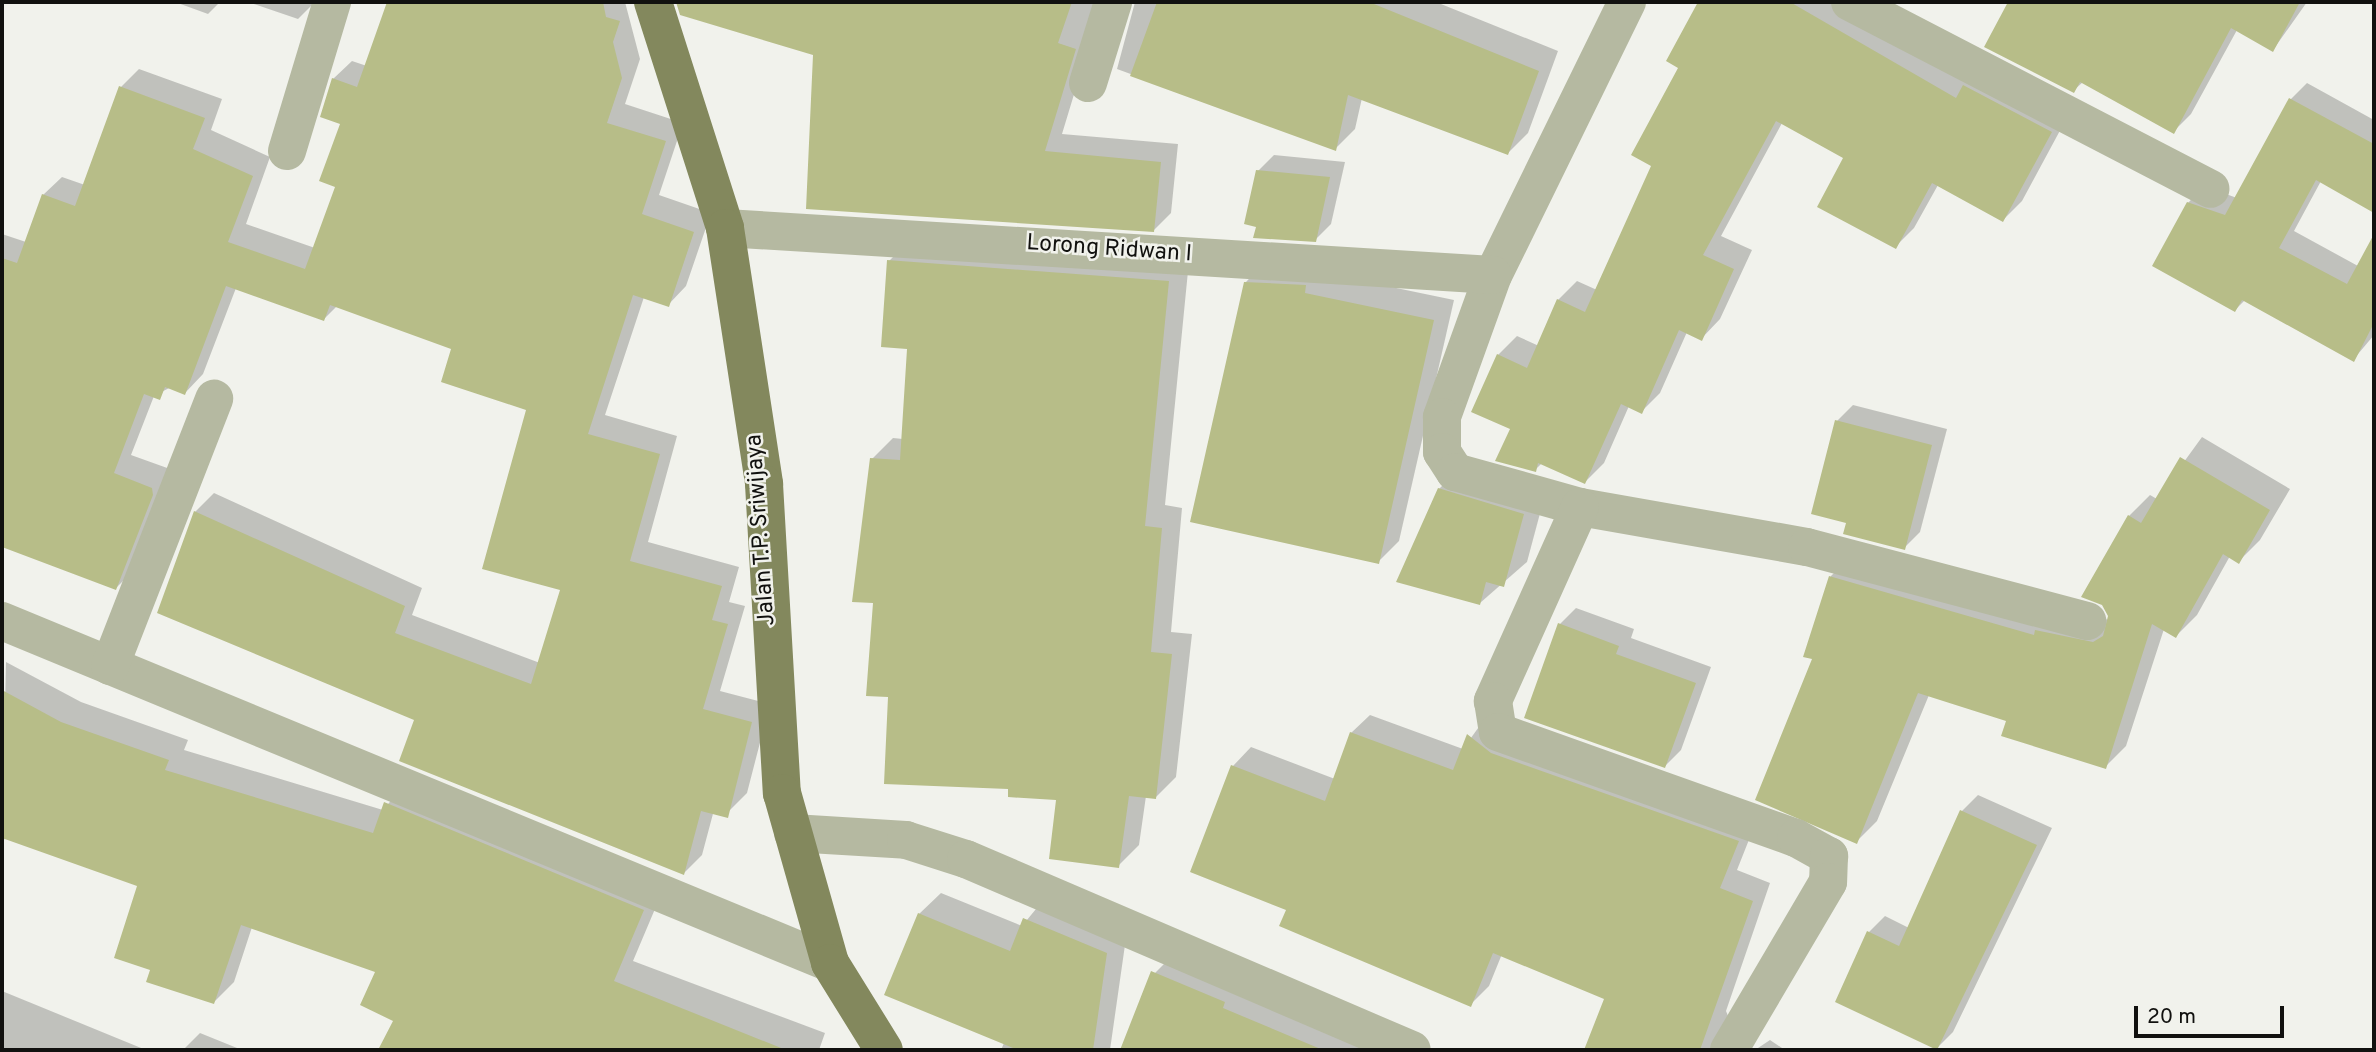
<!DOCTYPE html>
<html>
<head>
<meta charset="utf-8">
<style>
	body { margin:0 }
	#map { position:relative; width:2376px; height:1052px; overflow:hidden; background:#f1f2ec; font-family:Overpass,sans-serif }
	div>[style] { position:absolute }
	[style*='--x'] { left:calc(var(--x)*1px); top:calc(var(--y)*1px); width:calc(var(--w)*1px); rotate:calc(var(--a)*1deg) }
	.shadow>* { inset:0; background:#0003 }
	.building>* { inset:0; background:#b7bd88 }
	.minor>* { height:38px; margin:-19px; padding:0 19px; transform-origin:19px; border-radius:19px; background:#b5b9a1 }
	.major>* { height:38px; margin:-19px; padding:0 19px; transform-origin:19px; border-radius:19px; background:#83885d }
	span { translate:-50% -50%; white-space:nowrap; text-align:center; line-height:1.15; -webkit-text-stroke:5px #f1f2ec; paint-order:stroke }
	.street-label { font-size:23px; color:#11110f }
	.frame { position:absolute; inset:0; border:4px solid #11110f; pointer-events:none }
	.scale { position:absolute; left:2134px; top:1006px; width:150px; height:32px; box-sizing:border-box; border:4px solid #11110f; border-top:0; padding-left:9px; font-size:21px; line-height:24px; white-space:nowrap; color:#11110f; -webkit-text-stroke:5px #f1f2ec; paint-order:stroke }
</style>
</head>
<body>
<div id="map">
	<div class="shadow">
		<div style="clip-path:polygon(175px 2px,220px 2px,208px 14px)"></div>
		<div style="clip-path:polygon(248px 2px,315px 2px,298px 19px)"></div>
		<div style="clip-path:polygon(389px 2px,625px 2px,640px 59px,625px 104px,683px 123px,659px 195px,711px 213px,686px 286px,668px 305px,644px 297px,605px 415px,677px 436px,648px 542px,739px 567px,729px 602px,745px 606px,720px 691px,770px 704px,747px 793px,728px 812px,714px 810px,702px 855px,684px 873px,416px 719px,195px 512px,214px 493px,422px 588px,412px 615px,540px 663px,562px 589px,528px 409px,453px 348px,337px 306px,324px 319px,236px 288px,203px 374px,185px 393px,171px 387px,154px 396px,131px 455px,170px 469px,134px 570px,116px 588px,2px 545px,2px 234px,26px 242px,43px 195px,62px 177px,85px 185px,121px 87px,139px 69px,222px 99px,211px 130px,270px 157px,246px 224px,315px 248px,337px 186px,342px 123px,333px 79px,352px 61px,367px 66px)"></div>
		<div style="clip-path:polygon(749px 2px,1102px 2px,1062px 134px,1178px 144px,1171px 213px,1153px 231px,815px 54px,740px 31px)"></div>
		<div style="clip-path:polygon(1135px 2px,1436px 2px,1558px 51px,1528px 133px,1508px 153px,1362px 98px,1355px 129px,1335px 149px,1117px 69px)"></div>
		<div style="clip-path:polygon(1700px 2px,1839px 2px,2070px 112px,2022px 201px,2003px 220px,1938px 185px,1914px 228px,1895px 247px,1845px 158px,1782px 123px,1721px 236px,1752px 250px,1720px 319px,1701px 339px,1687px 332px,1660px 393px,1641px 412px,1629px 406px,1604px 463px,1585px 482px,1542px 463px,1535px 470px,1512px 428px,1498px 355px,1517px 336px,1539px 346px,1558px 300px,1577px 281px,1597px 290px,1653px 165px,1680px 67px,1668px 60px)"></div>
		<div style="clip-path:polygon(2010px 2px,2307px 2px,2273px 50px,2237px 30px,2191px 114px,2173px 132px,2083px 82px,2073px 91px,1986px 46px)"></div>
		<div style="clip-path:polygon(2307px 83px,2374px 120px,2374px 211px,2321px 181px,2294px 231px,2358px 266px,2374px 237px,2374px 335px,2353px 360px,2245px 300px,2235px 310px,2188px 203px,2204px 186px,2237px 198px,2291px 99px)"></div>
		<div style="clip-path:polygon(1274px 155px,1345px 162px,1331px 224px,1315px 240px,1258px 171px)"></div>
		<div style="clip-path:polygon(910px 240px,1189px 261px,1165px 505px,1182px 508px,1171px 632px,1192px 634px,1176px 777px,1155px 798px,1146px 796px,1139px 845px,1118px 866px,1058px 798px,1010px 788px,890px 696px,875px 602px,872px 459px,893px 438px,903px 439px,909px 348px,889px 261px)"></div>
		<div style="clip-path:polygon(1266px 261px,1454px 300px,1399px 541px,1378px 562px,1245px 283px)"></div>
		<div style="clip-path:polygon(1853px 405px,1947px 429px,1920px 532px,1904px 548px,1848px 522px,1837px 421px)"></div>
		<div style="clip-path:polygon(2202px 437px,2290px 489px,2260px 540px,2239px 561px,2230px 556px,2197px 615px,2176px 636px,2164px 629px,2126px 746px,2105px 767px,2008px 720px,1929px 695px,1877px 821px,1856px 842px,1814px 658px,1805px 655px,1831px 576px,1852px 555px,2109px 620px,2129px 516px,2150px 495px,2157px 499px)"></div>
		<div style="clip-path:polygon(1462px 466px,1546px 491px,1527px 562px,1480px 603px,1439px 489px)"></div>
		<div style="clip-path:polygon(1576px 608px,1634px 629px,1631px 638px,1711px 667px,1681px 750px,1665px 766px,1560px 624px)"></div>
		<div style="clip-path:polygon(6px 662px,81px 702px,188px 740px,184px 750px,383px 810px,406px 783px,663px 890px,633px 961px,825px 1033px,819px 1050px,380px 1050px,396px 1020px,378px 971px,252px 927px,234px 982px,214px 1002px,152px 969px,139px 885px,5px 838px,2px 844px)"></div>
		<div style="clip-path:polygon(1370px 715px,1463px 749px,1486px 717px,1756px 822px,1737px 870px,1770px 883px,1726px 1011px,1742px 1050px,1586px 1050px,1606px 998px,1502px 954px,1489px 986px,1470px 1005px,1288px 909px,1233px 766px,1251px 747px,1335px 779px,1351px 733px)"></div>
		<div style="clip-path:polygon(1978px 795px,2052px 828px,1953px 1032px,1937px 1048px,1869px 932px,1885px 916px,1909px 928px,1962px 811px)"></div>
		<div style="clip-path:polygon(941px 893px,1022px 926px,1045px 898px,1127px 931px,1110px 1050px,1001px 1050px,1004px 1043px,919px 914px)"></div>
		<div style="clip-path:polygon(1172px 956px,1378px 1050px,1122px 1050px,1150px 978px)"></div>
		<div style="clip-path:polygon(2px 991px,146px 1050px,2px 1050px)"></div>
		<div style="clip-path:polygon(200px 1033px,242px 1050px,183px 1050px)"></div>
		<div style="clip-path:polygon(1770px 1040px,1785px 1050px,1755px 1050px)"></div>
	</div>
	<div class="building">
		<div style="clip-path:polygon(387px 2px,603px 2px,606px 17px,620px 21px,613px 42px,622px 78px,607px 123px,666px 141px,642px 214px,694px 232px,669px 307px,633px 295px,588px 434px,660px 454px,630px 561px,722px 586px,712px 620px,728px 624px,703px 709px,752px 722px,728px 818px,701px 811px,684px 875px,399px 761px,414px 720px,157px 613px,194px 511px,405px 606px,395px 633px,531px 684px,560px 590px,482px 569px,526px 410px,441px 382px,451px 349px,330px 305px,324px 321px,226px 286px,185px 395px,165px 387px,160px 400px,144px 394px,114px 473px,152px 488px,153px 495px,116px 590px,2px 547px,2px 258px,17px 263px,42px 194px,75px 206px,119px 86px,205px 118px,193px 149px,253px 176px,228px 242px,305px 269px,335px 187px,319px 181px,340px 124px,320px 117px,332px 78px,357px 87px)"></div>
		<div style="clip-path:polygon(676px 2px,1072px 2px,1058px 43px,1076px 49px,1045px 151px,1161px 162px,1154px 232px,806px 209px,813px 55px,680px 15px)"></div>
		<div style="clip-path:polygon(1157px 2px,1369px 2px,1539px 71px,1508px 155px,1348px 95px,1336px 151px,1130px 76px)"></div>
		<div style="clip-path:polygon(1698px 2px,1790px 2px,1956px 98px,1963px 85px,2052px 132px,2003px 222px,1932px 183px,1896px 249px,1817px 207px,1843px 158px,1776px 121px,1703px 255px,1734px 269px,1702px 341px,1679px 330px,1642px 414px,1621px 404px,1585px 484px,1538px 463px,1536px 472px,1495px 461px,1510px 429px,1471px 412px,1497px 354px,1527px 368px,1557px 299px,1585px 312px,1651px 166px,1631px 155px,1678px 68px,1666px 61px)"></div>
		<div style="clip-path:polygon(2008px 2px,2300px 2px,2273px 52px,2231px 28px,2174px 134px,2080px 82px,2074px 93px,1984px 47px)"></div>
		<div style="clip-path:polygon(2289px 98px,2374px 144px,2374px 213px,2316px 180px,2279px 248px,2347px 284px,2374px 234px,2374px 323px,2354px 362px,2242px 300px,2235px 312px,2152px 266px,2187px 202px,2225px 215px)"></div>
		<div style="clip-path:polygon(1256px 170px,1330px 177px,1316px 242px,1253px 238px,1256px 227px,1244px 224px)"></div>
		<div style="clip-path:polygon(887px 260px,1169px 281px,1145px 526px,1162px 528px,1151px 652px,1172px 654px,1156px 799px,1129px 796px,1119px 868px,1049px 859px,1056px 800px,1008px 797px,1008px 789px,884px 784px,888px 697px,866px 696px,873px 603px,852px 602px,870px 458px,900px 460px,907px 349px,881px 347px)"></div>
		<div style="clip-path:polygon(1244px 282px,1306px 285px,1305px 293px,1434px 320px,1379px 564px,1190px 522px)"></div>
		<div style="clip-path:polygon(1835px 420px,1932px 445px,1905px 550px,1843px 534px,1846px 523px,1811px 514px)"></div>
		<div style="clip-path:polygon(2180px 457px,2270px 510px,2239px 564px,2223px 554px,2176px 638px,2152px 624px,2106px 769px,2001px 736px,2006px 721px,1918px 693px,1857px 844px,1755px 800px,1812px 659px,1803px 657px,1829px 576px,2034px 635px,2035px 630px,2093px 642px,2103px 636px,2108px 616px,2102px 605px,2081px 597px,2128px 515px,2141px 523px)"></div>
		<div style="clip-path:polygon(1438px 488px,1524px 514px,1504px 587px,1486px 582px,1480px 605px,1396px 582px)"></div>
		<div style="clip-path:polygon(1558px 623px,1619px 646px,1616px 654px,1696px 683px,1665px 768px,1524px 718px)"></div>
		<div style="clip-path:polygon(2px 690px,61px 722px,169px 760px,165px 770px,373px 833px,384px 802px,644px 910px,614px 981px,786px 1050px,378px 1050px,393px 1021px,360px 1005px,375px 972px,241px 925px,214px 1004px,146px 982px,150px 970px,114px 958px,137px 886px,2px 838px)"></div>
		<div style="clip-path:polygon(1350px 732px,1453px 770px,1467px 734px,1491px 753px,1739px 841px,1720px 888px,1753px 901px,1700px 1050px,1584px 1050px,1604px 999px,1493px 953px,1471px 1007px,1279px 926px,1286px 910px,1190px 872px,1231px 765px,1325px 801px)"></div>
		<div style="clip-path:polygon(1960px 810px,2037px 845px,1937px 1050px,1835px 1002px,1867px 931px,1899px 946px)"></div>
		<div style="clip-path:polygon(918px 913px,1010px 951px,1023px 918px,1107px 953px,1093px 1050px,1018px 1050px,884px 995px)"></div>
		<div style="clip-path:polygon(1151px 971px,1225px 1002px,1223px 1008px,1323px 1050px,1120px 1050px)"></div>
	</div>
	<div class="minor">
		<div style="--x:1627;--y:2;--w:304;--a:116.1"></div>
		<div style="--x:1493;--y:275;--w:151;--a:109.8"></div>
		<div style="--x:1442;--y:417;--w:35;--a:90"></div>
		<div style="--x:1442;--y:452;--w:24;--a:57"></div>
		<div style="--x:1455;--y:472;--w:130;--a:15.6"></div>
		<div style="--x:1580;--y:507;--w:230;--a:10"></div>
		<div style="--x:1807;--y:547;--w:290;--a:14.8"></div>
		<div style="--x:1850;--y:2;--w:406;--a:27.4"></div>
		<div style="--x:1088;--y:83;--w:85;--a:-72.8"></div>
		<div style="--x:287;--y:151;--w:156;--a:-73.2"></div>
		<div style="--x:725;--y:228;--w:769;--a:3.5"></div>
		<div style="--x:1580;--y:507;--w:213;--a:114.2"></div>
		<div style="--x:1493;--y:701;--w:31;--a:81"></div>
		<div style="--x:1498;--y:732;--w:316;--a:19.6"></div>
		<div style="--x:1796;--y:838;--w:38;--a:29"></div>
		<div style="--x:1829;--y:856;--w:26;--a:92"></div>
		<div style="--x:1828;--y:882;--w:195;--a:120.5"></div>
		<div style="--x:2;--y:621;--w:896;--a:22.44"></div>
		<div style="--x:110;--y:666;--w:287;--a:-68.7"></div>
		<div style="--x:793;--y:833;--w:113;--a:3.5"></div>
		<div style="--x:906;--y:840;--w:63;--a:17.6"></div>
		<div style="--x:966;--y:859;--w:485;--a:23.2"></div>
	</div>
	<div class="major">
		<div style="--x:653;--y:2;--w:237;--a:72.3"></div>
		<div style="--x:725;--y:228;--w:259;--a:81.3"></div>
		<div style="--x:764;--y:484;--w:310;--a:86.7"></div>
		<div style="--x:782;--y:793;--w:177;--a:74.2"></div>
		<div style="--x:830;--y:963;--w:102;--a:58.2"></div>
	</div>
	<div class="street-label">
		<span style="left:1109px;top:250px;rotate:4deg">Lorong Ridwan I</span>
		<span style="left:762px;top:530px;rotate:-94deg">Jalan T.P. Sriwijaya</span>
	</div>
	<div class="frame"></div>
	<div class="scale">20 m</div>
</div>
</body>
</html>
